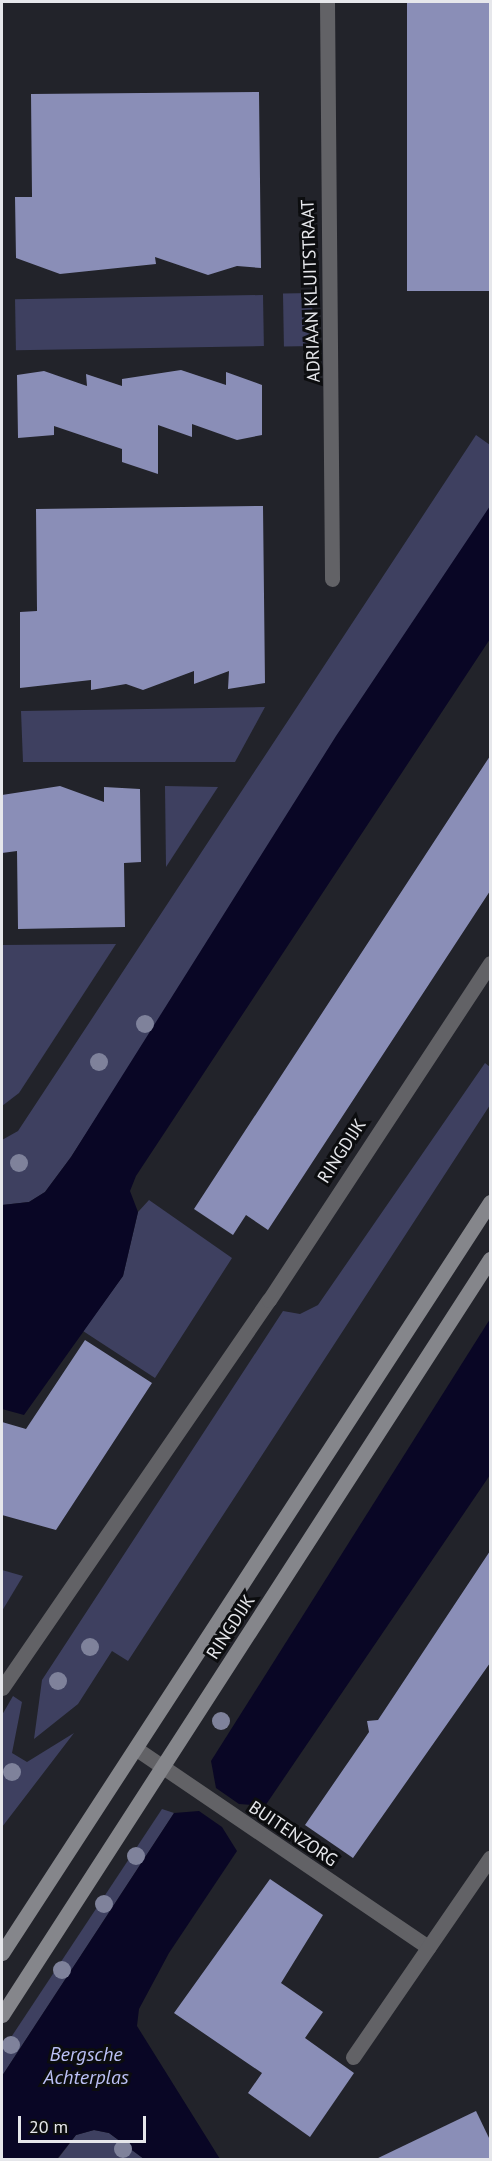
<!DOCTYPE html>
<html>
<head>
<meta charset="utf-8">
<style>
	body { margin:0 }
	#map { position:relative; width:492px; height:2161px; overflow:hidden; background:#22232a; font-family:"PT Sans",sans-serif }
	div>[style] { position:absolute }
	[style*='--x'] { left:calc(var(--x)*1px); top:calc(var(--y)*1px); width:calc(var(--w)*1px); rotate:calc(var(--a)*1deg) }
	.green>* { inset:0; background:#3e4060; transform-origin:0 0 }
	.water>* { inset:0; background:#090625 }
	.building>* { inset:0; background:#8a8eb7; transform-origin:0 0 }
	.street>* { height:15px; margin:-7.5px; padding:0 7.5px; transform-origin:7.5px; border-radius:7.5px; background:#626266 }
	.secondary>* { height:15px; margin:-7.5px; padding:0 7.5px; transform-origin:7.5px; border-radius:7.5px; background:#85868b }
	.trees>* { width:18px; height:18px; margin:-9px; border-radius:50%; background:#7f829b }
	span { translate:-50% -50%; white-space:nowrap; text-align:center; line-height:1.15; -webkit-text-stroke:6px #0c0d0f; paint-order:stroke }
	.street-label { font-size:18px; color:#e6e7eb }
	.water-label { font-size:20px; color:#bbc0f5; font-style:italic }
	.frame { position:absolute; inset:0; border:3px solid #e6e7eb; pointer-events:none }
	.scale { position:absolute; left:18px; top:2116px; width:128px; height:27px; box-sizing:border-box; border:3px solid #e6e7eb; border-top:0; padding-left:8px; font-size:18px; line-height:21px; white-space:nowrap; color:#e6e7eb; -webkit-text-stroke:4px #0c0d0f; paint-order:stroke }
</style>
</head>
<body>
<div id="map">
	<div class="green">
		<div style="left:312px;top:293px;width:53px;height:29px;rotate:89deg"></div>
		<div style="left:263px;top:295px;width:51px;height:248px;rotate:89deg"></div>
		<div style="clip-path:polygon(476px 435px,490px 445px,490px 508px,71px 1157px,45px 1192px,29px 1202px,2px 1205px,2px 1140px,18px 1131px)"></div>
		<div style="clip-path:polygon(265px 707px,235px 762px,23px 762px,21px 711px)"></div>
		<div style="clip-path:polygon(165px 786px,218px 787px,166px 867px)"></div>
		<div style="clip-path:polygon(116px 944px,19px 1093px,2px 1106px,2px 945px)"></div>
		<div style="clip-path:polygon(485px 1063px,490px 1067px,490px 1105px,128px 1661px,112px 1651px,78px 1704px,34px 1739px,42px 1680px,283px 1311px,300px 1314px,318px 1305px)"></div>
		<div style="clip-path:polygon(149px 1200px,232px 1258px,155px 1378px,83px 1331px,123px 1276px,138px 1212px)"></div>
		<div style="clip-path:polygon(2px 1570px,23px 1576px,2px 1611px)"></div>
		<div style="clip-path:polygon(13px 1696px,22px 1702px,12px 1753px,27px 1762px,74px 1733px,2px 1827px,2px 1715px)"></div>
		<div style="clip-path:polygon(162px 1809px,174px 1813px,2px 2076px,2px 2051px)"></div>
		<div style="clip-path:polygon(94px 2130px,109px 2133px,144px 2159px,57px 2160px,76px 2135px)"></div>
	</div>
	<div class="water">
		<div style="clip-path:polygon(490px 506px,490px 639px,136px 1176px,130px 1191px,138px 1212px,123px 1276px,24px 1415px,2px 1409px,2px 1205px,29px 1202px,45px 1192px,71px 1157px,336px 736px)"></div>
		<div style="clip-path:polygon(490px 1319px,490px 1475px,265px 1806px,239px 1804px,216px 1788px,211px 1761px)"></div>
		<div style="clip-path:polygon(199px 1811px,222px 1827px,237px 1851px,169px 1953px,139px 2009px,137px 2026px,220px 2159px,144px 2159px,109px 2133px,94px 2130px,76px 2135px,57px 2159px,2px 2159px,2px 2076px,174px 1813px)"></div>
	</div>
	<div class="building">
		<div style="left:407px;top:2px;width:83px;height:289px"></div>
		<div style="clip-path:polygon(259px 92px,261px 268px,237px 266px,208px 275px,155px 257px,156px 264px,60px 274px,16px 258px,15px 197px,32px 197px,31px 94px)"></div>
		<div style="clip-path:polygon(181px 370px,226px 385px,226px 372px,262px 385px,262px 435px,237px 440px,192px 424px,192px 437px,158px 425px,158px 474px,122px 462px,122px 449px,54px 426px,54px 435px,18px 438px,17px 375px,44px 371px,87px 386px,86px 374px,122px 386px,122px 379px)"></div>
		<div style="clip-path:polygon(263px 506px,265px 683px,228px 689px,229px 671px,194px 684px,194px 671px,143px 690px,126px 684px,91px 690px,91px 680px,20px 688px,20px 612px,37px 611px,36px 509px)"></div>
		<div style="clip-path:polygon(490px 756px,490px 891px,268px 1230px,246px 1215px,233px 1235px,194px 1209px)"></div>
		<div style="clip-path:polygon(60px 786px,104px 802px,104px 787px,140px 789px,141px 862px,124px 863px,125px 927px,18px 929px,17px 851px,2px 853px,2px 795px)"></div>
		<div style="clip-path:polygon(85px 1340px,152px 1383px,56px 1530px,2px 1515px,2px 1422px,26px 1429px)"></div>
		<div style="clip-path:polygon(490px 1551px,490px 1663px,353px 1858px,305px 1825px,369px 1732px,367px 1721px,378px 1720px)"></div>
		<div style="clip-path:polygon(270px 1879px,323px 1915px,281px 1983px,323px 2012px,305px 2038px,354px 2073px,310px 2137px,248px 2093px,262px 2073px,174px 2013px)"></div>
		<div style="clip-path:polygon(476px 2111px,490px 2140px,490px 2160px,374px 2160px)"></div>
	</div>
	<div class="street">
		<div style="--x:327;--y:2;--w:577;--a:89.5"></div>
		<div style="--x:2;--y:1688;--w:471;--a:-55.5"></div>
		<div style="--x:269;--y:1300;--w:403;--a:-56.7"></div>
		<div style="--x:138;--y:1750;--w:351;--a:34.2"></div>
		<div style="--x:353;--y:2057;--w:242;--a:-55.5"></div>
	</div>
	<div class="secondary">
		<div style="--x:2;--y:1953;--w:896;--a:-56.98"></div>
		<div style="--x:2;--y:2015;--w:900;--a:-57.16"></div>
	</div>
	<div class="trees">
		<div style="left:145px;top:1024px"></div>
		<div style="left:99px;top:1062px"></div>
		<div style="left:19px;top:1163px"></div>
		<div style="left:90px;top:1647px"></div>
		<div style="left:58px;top:1681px"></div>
		<div style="left:221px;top:1721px"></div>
		<div style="left:12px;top:1772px"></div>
		<div style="left:136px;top:1856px"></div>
		<div style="left:104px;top:1904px"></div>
		<div style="left:62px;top:1970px"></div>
		<div style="left:11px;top:2045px"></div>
		<div style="left:123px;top:2149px"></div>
	</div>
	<div class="street-label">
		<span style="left:311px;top:291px;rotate:-92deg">ADRIAAN KLUITSTRAAT</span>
		<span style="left:342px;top:1151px;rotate:-57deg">RINGDIJK</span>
		<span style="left:231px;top:1627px;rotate:-57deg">RINGDIJK</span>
		<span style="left:293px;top:1834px;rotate:34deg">BUITENZORG</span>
	</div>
	<div class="water-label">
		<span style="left:86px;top:2066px">Bergsche<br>Achterplas</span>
	</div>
	<div class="frame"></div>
	<div class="scale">20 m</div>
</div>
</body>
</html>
